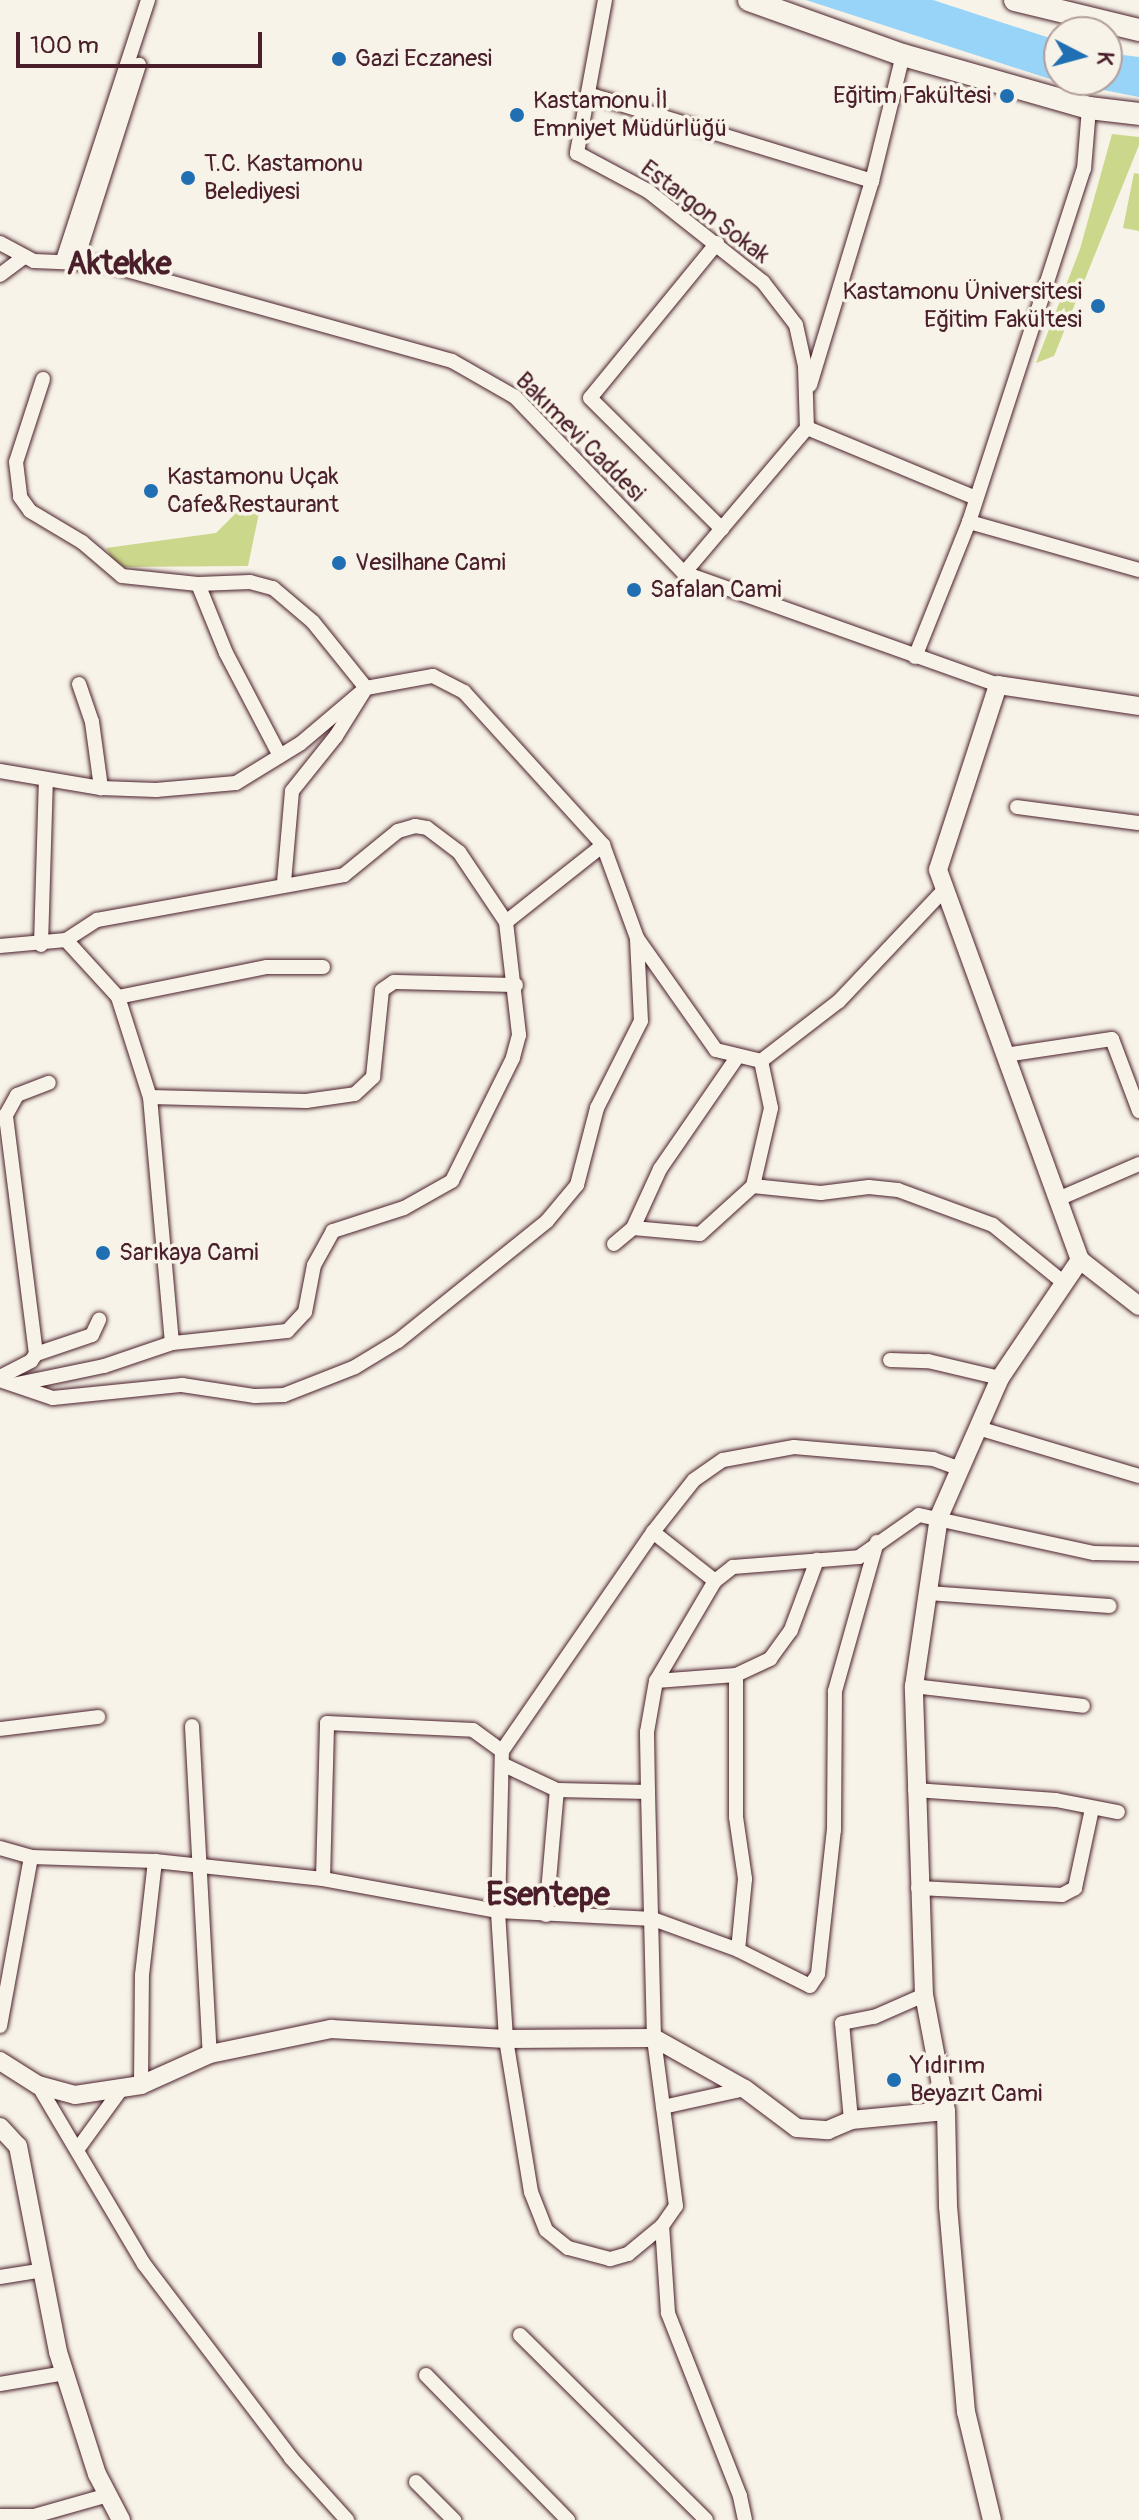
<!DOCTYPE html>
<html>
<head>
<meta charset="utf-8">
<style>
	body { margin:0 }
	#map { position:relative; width:1139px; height:2520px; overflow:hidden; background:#f7f3e8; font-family:Pangolin,sans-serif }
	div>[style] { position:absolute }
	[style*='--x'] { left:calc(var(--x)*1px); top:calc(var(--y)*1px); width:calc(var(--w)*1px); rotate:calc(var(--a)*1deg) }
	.green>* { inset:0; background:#cbd78b }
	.water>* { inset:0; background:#98d3f8 }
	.roads { filter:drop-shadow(0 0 2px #4a1f2b) drop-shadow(0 0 2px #4a1f2b) }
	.minor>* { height:14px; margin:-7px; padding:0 7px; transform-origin:7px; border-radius:7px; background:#f7f3e8 }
	.tertiary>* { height:18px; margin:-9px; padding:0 9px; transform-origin:9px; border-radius:9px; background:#f7f3e8 }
	.primary>* { height:22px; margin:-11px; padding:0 11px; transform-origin:11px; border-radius:11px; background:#f7f3e8 }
	.dots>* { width:22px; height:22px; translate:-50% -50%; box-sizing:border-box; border:4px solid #f7f3e8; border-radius:50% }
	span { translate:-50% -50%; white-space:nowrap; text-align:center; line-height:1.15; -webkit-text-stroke:7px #f7f3e8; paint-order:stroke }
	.poi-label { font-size:24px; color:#4a1f2b }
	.left { translate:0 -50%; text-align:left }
	.right { translate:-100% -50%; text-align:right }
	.street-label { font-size:24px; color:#4a1f2b }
	.district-label { font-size:32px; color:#4a1f2b; font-weight:700 }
	.north { position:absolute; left:1043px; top:16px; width:80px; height:80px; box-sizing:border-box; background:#f7f3e8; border:2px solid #b29e9c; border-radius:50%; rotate:96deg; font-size:22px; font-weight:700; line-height:32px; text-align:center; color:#4a1f2b }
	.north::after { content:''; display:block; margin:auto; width:28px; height:36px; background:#1f6fb2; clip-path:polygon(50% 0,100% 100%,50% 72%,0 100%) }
	.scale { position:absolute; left:16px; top:32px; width:246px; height:36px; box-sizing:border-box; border:4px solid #4a1f2b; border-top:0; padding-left:10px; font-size:24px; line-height:28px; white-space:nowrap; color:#4a1f2b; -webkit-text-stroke:6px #f7f3e8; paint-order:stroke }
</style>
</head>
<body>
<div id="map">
	<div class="green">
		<div style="clip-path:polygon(1112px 134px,1139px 137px,1139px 145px,1054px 356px,1036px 363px,1080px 249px)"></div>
		<div style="clip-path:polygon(1134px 173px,1139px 174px,1139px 231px,1123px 228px)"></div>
		<div style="clip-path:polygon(254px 509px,259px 513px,248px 566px,117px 567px,106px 548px,216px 533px,237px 512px)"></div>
	</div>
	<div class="water">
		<div style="clip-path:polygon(806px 0,933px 0,1059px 41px,1059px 80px,1107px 80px,1107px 53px,1139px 57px,1139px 97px,1053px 80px)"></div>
	</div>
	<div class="roads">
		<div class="minor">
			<div style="--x:605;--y:0;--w:156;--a:100.4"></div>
			<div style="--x:577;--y:153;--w:81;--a:28.2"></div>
			<div style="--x:648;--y:191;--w:147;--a:38.4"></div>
			<div style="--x:763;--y:282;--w:54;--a:52.5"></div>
			<div style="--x:796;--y:325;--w:42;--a:77.6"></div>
			<div style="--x:805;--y:366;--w:62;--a:88.2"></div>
			<div style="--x:807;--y:428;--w:190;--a:130.3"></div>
			<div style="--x:591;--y:95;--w:294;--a:17"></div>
			<div style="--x:0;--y:243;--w:38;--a:28"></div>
			<div style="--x:34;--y:261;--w:71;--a:2.4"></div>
			<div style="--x:105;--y:264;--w:360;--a:15.6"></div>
			<div style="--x:452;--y:361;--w:73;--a:29.7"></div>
			<div style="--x:515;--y:397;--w:244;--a:46.2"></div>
			<div style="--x:684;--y:573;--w:333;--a:19.6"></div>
			<div style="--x:717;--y:243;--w:200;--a:129.3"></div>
			<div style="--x:590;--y:398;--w:186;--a:44.8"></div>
			<div style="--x:77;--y:259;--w:204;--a:-72.3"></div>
			<div style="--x:63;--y:260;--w:274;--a:-71.9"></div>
			<div style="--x:0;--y:275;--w:31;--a:-37"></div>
			<div style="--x:43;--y:379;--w:87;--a:108"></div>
			<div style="--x:16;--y:462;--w:35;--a:83"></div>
			<div style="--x:20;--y:497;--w:17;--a:54"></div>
			<div style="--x:30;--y:511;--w:61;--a:30.8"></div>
			<div style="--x:82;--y:542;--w:52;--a:40.4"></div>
			<div style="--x:122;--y:576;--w:76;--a:6"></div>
			<div style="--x:198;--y:584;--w:52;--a:-2.2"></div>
			<div style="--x:250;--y:582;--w:24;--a:15"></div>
			<div style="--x:273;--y:588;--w:52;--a:40.4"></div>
			<div style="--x:313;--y:622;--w:85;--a:51.2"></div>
			<div style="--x:366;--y:688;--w:57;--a:122"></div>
			<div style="--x:336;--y:736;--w:70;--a:128.7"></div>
			<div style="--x:292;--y:791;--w:92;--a:95"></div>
			<div style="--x:810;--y:385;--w:213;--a:-73.1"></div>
			<div style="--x:872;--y:181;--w:130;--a:-76.2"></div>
			<div style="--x:807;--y:428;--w:183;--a:22.5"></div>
			<div style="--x:969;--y:522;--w:177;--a:15.8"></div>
			<div style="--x:198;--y:584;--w:74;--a:67.9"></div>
			<div style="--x:226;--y:653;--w:116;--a:62.3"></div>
			<div style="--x:915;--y:657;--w:145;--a:-68.2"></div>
			<div style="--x:969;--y:522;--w:371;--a:-72"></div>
			<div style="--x:1084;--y:169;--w:61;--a:-85.3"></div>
			<div style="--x:79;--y:684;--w:40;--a:71.1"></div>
			<div style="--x:92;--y:722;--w:67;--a:82.2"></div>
			<div style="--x:0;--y:771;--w:102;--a:9.6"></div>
			<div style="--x:101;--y:788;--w:55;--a:2.1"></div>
			<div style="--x:156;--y:790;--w:80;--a:-5"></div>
			<div style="--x:236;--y:783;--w:76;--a:-31.6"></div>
			<div style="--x:301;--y:743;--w:85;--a:-40.2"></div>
			<div style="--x:366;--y:688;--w:68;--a:-10.2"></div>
			<div style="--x:433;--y:676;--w:35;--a:27"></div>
			<div style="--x:464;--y:692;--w:207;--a:47.7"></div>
			<div style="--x:603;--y:845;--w:99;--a:69.9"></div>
			<div style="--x:637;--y:938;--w:137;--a:54.8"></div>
			<div style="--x:716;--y:1050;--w:46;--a:13.7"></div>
			<div style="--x:761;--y:1061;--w:98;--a:-37.6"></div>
			<div style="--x:839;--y:1001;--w:154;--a:-46.6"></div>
			<div style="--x:1017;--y:807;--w:123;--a:7.5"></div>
			<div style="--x:506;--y:922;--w:124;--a:-38.4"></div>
			<div style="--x:66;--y:940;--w:37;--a:-33"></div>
			<div style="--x:97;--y:920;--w:251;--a:-10.3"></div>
			<div style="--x:344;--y:875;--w:70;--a:-39.2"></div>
			<div style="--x:398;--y:831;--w:18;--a:-16"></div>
			<div style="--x:415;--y:826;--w:12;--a:9"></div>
			<div style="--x:427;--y:828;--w:40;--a:37"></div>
			<div style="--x:459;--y:852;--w:84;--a:56.1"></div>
			<div style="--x:506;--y:922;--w:114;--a:83.4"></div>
			<div style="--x:519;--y:1035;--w:24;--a:105"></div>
			<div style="--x:513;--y:1058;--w:137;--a:116.4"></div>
			<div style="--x:452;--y:1181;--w:55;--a:150.6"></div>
			<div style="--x:404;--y:1208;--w:75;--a:162.1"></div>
			<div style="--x:333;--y:1231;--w:39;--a:119"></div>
			<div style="--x:314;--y:1265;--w:48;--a:100.8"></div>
			<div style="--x:305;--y:1312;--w:26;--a:133"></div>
			<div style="--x:287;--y:1331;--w:116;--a:174"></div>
			<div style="--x:41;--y:945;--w:164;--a:-88.3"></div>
			<div style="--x:0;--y:946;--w:66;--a:-5.2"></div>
			<div style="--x:66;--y:940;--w:77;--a:47.6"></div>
			<div style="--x:118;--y:997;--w:105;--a:72.3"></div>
			<div style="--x:150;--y:1097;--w:247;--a:84.9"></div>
			<div style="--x:172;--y:1343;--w:72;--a:161.3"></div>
			<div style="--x:104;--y:1366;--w:89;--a:168.3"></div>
			<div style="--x:118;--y:997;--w:152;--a:-11.4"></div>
			<div style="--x:267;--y:967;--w:56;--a:0"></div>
			<div style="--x:1005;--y:1055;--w:108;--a:-8.5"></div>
			<div style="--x:1112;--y:1039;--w:77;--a:69.4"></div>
			<div style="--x:150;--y:1097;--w:156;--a:1.5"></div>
			<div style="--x:306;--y:1101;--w:49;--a:-8.1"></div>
			<div style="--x:355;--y:1094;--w:25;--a:-43"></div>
			<div style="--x:373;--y:1077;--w:87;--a:-84.1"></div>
			<div style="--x:382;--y:990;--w:14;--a:-34"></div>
			<div style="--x:394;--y:982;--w:122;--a:1.4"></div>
			<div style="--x:753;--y:1186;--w:68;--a:5.9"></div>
			<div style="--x:821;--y:1193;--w:48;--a:-7.1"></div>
			<div style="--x:869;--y:1187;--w:29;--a:6"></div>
			<div style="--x:898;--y:1190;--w:101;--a:20.2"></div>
			<div style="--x:993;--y:1225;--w:92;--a:39.2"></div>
			<div style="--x:753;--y:1186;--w:80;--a:-77"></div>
			<div style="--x:771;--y:1108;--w:48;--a:-102"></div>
			<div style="--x:1058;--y:1199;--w:88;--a:-23.4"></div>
			<div style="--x:633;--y:1228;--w:67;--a:5.1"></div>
			<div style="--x:700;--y:1234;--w:72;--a:-42.2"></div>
			<div style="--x:614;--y:1244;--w:25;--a:-40"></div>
			<div style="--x:633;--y:1228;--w:65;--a:-65.4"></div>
			<div style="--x:660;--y:1169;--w:137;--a:-55.4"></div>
			<div style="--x:36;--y:1354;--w:241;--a:-97.2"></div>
			<div style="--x:6;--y:1115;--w:23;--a:-61"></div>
			<div style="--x:17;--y:1095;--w:34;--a:-21"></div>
			<div style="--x:890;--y:1360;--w:38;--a:2"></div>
			<div style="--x:928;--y:1361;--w:74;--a:13.3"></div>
			<div style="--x:0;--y:1377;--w:35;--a:-27"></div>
			<div style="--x:31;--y:1361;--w:9;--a:-54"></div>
			<div style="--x:36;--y:1354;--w:59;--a:-18.7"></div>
			<div style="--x:92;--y:1335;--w:17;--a:-65"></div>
			<div style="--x:0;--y:1380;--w:56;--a:18.8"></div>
			<div style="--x:53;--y:1398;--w:130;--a:-5.8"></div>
			<div style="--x:182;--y:1385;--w:74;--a:8.6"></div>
			<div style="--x:255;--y:1396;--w:29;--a:-2"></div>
			<div style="--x:284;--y:1395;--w:76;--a:-21.5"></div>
			<div style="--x:355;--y:1367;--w:50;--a:-31.2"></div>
			<div style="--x:398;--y:1341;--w:191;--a:-38.8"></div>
			<div style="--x:547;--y:1221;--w:47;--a:-50.2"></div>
			<div style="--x:577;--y:1185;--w:80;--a:-75.4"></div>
			<div style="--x:597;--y:1108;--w:97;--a:-63.2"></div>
			<div style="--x:641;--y:1021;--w:81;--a:-92.8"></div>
			<div style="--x:978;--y:1428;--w:168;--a:16.6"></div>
			<div style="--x:653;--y:1532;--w:79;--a:38.3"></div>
			<div style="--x:928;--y:1593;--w:182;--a:4.1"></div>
			<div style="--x:736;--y:1675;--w:142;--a:90"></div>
			<div style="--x:736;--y:1817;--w:63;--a:81.7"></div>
			<div style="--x:745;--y:1879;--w:71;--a:95.6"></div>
			<div style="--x:656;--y:1681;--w:80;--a:-4.3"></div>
			<div style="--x:736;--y:1675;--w:38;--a:-25"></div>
			<div style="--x:770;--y:1659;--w:36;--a:-54"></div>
			<div style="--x:791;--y:1630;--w:75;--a:-69.6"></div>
			<div style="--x:914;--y:1686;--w:170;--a:6.7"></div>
			<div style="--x:192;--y:1726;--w:328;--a:86.9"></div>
			<div style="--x:0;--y:1729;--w:99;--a:-7"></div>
			<div style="--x:502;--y:1764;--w:61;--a:25.3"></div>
			<div style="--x:557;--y:1790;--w:91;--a:1.3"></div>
			<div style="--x:915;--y:1790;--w:141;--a:4.1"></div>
			<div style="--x:1056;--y:1800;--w:63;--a:11"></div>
			<div style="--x:0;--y:1848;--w:32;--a:16"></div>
			<div style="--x:31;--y:1857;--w:124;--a:1.8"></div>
			<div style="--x:155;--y:1861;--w:169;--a:6.1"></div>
			<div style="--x:323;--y:1879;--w:178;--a:10.4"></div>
			<div style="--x:498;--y:1911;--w:155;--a:3"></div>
			<div style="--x:653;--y:1919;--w:90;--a:20"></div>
			<div style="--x:738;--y:1950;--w:80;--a:26.6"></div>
			<div style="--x:810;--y:1986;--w:14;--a:-56"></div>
			<div style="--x:818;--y:1974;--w:145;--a:-83.7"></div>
			<div style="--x:834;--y:1830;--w:139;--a:-89.6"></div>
			<div style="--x:835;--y:1691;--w:155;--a:-74.3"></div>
			<div style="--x:323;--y:1879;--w:156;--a:-88.5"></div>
			<div style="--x:327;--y:1723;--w:146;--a:2.7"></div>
			<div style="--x:473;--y:1730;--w:36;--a:36"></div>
			<div style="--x:918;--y:1888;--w:144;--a:2.8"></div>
			<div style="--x:1062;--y:1895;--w:15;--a:-28"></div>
			<div style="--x:1075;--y:1888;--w:81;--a:-77.9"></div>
			<div style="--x:546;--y:1915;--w:125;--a:-85"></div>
			<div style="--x:0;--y:2026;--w:172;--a:-79.6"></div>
			<div style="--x:38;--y:2085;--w:208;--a:59.4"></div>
			<div style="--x:144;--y:2264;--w:243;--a:52.8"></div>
			<div style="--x:291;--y:2458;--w:84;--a:47.9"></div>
			<div style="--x:141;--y:2085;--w:110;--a:-89.5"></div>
			<div style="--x:142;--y:1975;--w:115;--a:-83.5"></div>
			<div style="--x:663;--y:2107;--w:84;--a:-12.4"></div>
			<div style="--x:851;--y:2120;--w:97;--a:-95.3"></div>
			<div style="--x:842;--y:2023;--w:33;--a:-11"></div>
			<div style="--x:874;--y:2017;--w:55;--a:-23.7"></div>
			<div style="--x:77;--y:2150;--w:77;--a:-54"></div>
			<div style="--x:662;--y:2226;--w:44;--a:140.5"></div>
			<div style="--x:628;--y:2254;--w:19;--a:164"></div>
			<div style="--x:610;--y:2259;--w:43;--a:-165.3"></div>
			<div style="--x:568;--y:2248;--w:28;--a:-141"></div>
			<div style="--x:546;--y:2230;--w:41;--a:-111.5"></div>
			<div style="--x:531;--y:2192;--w:155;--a:-99.3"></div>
			<div style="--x:506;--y:2039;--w:128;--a:-93.6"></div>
			<div style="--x:498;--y:1911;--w:160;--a:-88.6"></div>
			<div style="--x:502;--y:1751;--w:266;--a:-55.4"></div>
			<div style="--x:653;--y:1532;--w:66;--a:-51.7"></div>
			<div style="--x:694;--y:1480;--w:35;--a:-35"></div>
			<div style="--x:723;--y:1460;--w:72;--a:-10.4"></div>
			<div style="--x:794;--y:1447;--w:140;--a:4.9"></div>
			<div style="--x:933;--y:1459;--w:29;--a:20"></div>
			<div style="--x:0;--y:2277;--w:39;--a:-9"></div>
			<div style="--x:520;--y:2335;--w:262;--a:44.8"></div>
			<div style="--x:426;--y:2375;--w:203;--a:45.6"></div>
			<div style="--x:0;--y:2384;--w:66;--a:-9.6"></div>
			<div style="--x:416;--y:2482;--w:54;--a:45"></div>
			<div style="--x:0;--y:2516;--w:34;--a:0"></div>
			<div style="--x:34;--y:2516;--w:77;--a:-15.8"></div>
			<div style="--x:745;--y:2520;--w:25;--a:-102"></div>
			<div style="--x:740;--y:2496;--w:197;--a:-111.5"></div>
			<div style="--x:668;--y:2313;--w:87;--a:-93.9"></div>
			<div style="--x:662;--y:2226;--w:24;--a:-55"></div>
			<div style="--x:676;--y:2206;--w:169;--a:-97.5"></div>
			<div style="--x:654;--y:2038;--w:246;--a:-91.4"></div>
			<div style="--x:648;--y:1792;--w:60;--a:-91"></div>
			<div style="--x:647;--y:1732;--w:52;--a:-80"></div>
			<div style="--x:656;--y:1681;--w:116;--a:-59.5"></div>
			<div style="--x:715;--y:1581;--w:23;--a:-38"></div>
			<div style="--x:733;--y:1567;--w:126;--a:-4.5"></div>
			<div style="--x:859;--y:1557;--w:73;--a:-35"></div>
			<div style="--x:919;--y:1515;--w:179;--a:12.3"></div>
			<div style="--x:1094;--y:1553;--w:45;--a:1.3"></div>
		</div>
		<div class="tertiary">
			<div style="--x:1139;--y:706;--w:143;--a:-171.5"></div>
			<div style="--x:998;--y:685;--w:194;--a:108"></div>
			<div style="--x:938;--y:870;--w:415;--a:70"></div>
			<div style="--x:1080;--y:1260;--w:75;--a:37.9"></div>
			<div style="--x:0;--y:2061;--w:45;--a:32.3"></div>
			<div style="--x:38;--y:2085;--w:38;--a:15"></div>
			<div style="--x:75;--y:2095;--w:67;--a:-8.6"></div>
			<div style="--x:141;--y:2085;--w:76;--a:-24.2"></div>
			<div style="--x:210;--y:2054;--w:124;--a:-11.7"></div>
			<div style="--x:331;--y:2029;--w:175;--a:3.3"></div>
			<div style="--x:506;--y:2039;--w:148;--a:-0.4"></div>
			<div style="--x:654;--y:2038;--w:104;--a:29.3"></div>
			<div style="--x:745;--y:2089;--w:65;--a:36.9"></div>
			<div style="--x:797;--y:2128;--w:31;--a:4"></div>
			<div style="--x:828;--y:2130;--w:25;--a:-23"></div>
			<div style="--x:851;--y:2120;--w:95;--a:-5.4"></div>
			<div style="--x:0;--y:2127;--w:26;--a:47"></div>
			<div style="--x:18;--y:2146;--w:210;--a:79"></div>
			<div style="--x:58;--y:2352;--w:128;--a:72.3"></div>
			<div style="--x:97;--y:2474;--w:52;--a:62.4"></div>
			<div style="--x:992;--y:2520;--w:111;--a:-103.5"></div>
			<div style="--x:966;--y:2412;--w:207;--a:-95"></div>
			<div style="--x:948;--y:2206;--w:95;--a:-91.2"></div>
			<div style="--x:946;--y:2111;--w:118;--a:-100.7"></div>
			<div style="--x:924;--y:1995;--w:309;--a:-91.9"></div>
			<div style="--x:914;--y:1686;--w:171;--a:-81.6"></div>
			<div style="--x:939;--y:1517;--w:152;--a:-66.3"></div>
			<div style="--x:1000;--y:1378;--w:143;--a:-55.9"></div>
		</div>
		<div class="primary">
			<div style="--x:749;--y:0;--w:164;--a:19.7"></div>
			<div style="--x:903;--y:55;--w:193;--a:15.9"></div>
			<div style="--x:1089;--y:108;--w:50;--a:6.8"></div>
			<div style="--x:1015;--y:0;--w:128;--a:13.6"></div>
		</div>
	</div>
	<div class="dots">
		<div style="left:339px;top:59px;background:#1f6fb2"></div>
		<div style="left:1007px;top:96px;background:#1f6fb2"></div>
		<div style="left:517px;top:115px;background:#1f6fb2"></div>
		<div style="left:188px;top:178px;background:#1f6fb2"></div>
		<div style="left:1098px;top:306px;background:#1f6fb2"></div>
		<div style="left:151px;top:491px;background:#1f6fb2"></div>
		<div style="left:339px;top:563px;background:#1f6fb2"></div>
		<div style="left:634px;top:590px;background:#1f6fb2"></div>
		<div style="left:103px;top:1253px;background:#1f6fb2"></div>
		<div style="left:894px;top:2080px;background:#1f6fb2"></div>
	</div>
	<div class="poi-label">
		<span class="left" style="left:355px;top:59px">Gazi Eczanesi</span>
		<span class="right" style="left:991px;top:96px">Eğitim Fakültesi</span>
		<span class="left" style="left:533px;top:115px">Kastamonu İl<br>Emniyet Müdürlüğü</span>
		<span class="left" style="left:204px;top:178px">T.C. Kastamonu<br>Belediyesi</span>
		<span class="right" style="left:1082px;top:306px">Kastamonu Üniversitesi<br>Eğitim Fakültesi</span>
		<span class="left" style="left:167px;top:491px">Kastamonu Uçak<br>Cafe&amp;Restaurant</span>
		<span class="left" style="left:355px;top:563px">Vesilhane Cami</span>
		<span class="left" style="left:650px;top:590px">Safalan Cami</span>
		<span class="left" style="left:119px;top:1253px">Sarıkaya Cami</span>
		<span class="left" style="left:910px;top:2080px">Yıdırım<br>Beyazıt Cami</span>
	</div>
	<div class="street-label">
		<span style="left:705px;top:212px;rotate:37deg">Estargon Sokak</span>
		<span style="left:580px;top:437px;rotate:45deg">Bakımevi Caddesi</span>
	</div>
	<div class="district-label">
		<span style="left:119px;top:264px">Aktekke</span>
		<span style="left:548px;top:1895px">Esentepe</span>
	</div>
	<div class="north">K</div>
	<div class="scale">100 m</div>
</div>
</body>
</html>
